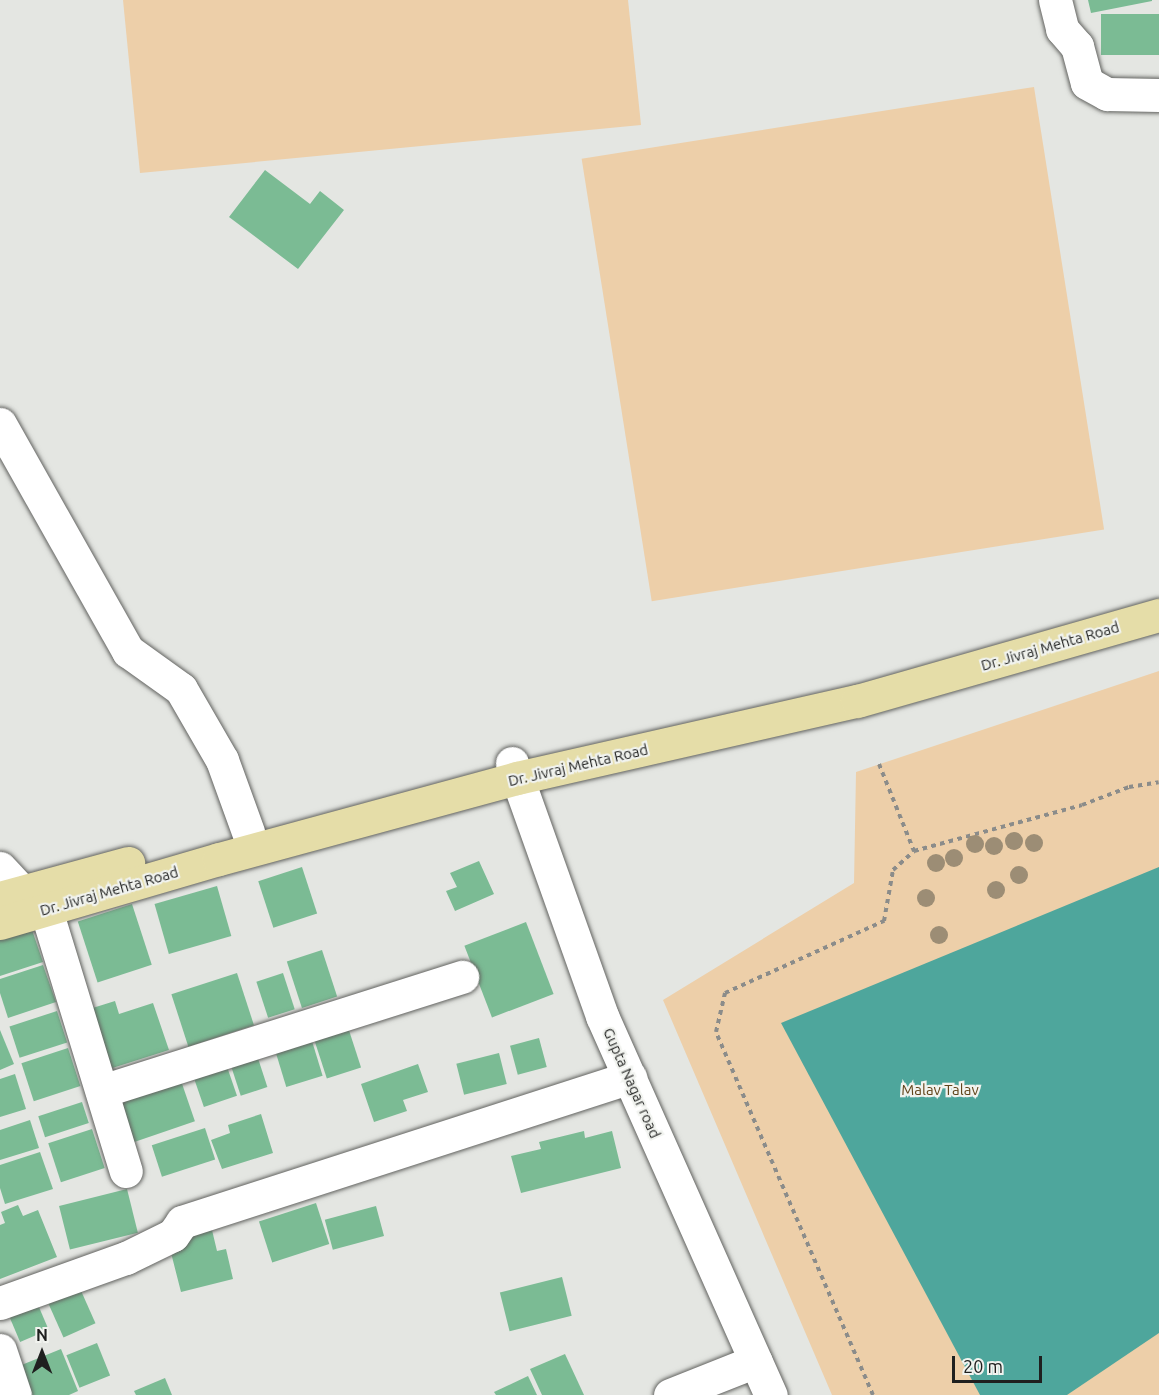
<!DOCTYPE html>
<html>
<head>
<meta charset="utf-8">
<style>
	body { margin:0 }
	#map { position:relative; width:1159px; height:1395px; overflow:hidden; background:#e4e6e2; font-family:Ubuntu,sans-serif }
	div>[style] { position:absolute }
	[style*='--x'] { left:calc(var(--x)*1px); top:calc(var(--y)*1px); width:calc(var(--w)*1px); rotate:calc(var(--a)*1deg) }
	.green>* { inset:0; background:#edcfa9; transform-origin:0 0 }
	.water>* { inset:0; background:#4ea69c }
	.building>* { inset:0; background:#7bbb94; transform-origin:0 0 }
	.path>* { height:4px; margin-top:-2px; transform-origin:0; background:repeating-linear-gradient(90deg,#8b8c8a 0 4.5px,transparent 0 9px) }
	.roads { filter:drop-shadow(0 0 2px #626360) drop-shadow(0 0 2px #626360) }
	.minor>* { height:33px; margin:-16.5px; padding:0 16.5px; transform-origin:16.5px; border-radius:16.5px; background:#fff }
	.major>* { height:33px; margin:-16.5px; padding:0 16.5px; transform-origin:16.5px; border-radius:16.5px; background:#e5dda8 }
	.trees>* { width:18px; height:18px; margin:-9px; border-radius:50%; background:#9c8d75 }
	span { translate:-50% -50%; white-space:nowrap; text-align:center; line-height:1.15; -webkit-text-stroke:4.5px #f1f3ef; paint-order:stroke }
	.street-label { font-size:15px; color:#1f201f }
	.park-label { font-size:15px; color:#62451b }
	.north { position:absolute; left:12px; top:1323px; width:60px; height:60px; -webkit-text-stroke:4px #f1f3ef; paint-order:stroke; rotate:0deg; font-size:16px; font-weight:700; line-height:24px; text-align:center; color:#1f201f }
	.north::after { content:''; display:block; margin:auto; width:21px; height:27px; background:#1f201f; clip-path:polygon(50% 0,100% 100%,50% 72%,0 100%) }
	.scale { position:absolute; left:952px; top:1356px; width:90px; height:27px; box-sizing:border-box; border:3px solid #1f201f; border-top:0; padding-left:8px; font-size:18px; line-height:21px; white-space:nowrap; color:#1f201f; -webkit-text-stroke:4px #f1f3ef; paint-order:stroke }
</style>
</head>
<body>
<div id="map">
	<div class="green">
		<div style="clip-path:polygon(123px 0,628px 0,641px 125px,140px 173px)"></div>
		<div style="left:1034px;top:87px;width:448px;height:458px;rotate:81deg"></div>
		<div style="clip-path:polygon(1159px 671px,1159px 1395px,832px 1395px,663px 1000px,854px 883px,856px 772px)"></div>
	</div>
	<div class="water">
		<div style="clip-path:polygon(1159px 867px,1159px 1333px,1067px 1395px,980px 1395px,781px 1023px)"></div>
	</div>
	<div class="building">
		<div style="clip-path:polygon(1088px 0,1152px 0,1152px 1px,1091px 13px)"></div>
		<div style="left:1159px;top:14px;width:41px;height:58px;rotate:90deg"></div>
		<div style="clip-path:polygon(265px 170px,310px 204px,320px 191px,344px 210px,298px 269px,229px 217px)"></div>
		<div style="clip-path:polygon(479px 861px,494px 894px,455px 911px,446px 891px,457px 887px,450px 873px)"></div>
		<div style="left:302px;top:867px;width:49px;height:46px;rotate:72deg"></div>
		<div style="left:217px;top:886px;width:52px;height:65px;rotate:74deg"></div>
		<div style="left:132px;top:904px;width:64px;height:57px;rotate:72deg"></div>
		<div style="left:526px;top:922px;width:77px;height:66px;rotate:69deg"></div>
		<div style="clip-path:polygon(31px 927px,43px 962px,0 976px,0 936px)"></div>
		<div style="left:322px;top:950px;width:49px;height:37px;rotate:72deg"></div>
		<div style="clip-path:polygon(43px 965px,56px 1002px,8px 1018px,0 993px,0 979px)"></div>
		<div style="left:237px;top:973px;width:55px;height:69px;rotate:72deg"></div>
		<div style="left:283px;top:973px;width:38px;height:28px;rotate:72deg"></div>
		<div style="clip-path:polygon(115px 1001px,119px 1014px,153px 1003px,169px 1050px,103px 1071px,83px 1011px)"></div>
		<div style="left:57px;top:1011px;width:33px;height:50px;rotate:72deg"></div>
		<div style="left:345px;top:1018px;width:52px;height:36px;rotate:72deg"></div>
		<div style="left:308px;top:1028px;width:50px;height:38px;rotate:73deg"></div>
		<div style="clip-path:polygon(0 1030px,14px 1064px,0 1070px)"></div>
		<div style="left:539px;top:1038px;width:30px;height:30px;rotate:75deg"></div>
		<div style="left:68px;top:1048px;width:40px;height:49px;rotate:72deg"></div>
		<div style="left:255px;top:1049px;width:40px;height:28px;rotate:72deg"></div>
		<div style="left:499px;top:1053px;width:32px;height:44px;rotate:76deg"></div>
		<div style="left:223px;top:1055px;width:43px;height:35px;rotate:71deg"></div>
		<div style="clip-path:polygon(418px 1064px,428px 1092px,403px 1100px,407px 1111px,374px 1122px,361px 1084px)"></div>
		<div style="left:178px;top:1072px;width:52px;height:71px;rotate:71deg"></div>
		<div style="clip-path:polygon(15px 1074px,26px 1109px,0 1117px,0 1079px)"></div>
		<div style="left:82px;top:1102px;width:22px;height:46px;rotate:72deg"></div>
		<div style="clip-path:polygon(261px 1114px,273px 1153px,222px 1169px,211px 1140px,230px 1133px,228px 1125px)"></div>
		<div style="clip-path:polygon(30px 1120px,39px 1148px,0 1160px,0 1130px)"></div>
		<div style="left:205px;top:1128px;width:33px;height:56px;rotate:72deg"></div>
		<div style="left:92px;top:1129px;width:41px;height:46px;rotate:72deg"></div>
		<div style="clip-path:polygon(584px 1131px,585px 1138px,612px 1131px,621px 1168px,521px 1193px,511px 1156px,541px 1149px,539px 1142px)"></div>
		<div style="clip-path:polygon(40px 1152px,53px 1189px,5px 1204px,0 1188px,0 1165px)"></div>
		<div style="left:127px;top:1189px;width:45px;height:70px;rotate:76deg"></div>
		<div style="left:316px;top:1203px;width:43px;height:60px;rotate:72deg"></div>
		<div style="clip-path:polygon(18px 1205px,23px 1216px,38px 1210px,57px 1257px,0 1279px,0 1225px,5px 1223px,1px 1212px)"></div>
		<div style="left:376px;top:1206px;width:31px;height:53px;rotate:75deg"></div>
		<div style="clip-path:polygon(212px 1230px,217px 1251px,226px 1249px,233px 1279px,181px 1292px,168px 1241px)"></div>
		<div style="left:562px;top:1277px;width:40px;height:64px;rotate:76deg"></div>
		<div style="left:78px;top:1284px;width:43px;height:35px;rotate:66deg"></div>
		<div style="left:33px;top:1293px;width:40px;height:31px;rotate:67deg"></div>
		<div style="left:97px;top:1343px;width:35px;height:33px;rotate:68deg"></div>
		<div style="clip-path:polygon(61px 1349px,78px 1391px,69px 1395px,31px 1395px,19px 1366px)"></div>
		<div style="clip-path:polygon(565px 1354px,584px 1395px,542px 1395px,530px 1369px)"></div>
		<div style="clip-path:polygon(528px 1376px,537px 1395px,496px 1395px,494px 1392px)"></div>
		<div style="clip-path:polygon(165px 1378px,172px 1395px,136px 1395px,134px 1391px)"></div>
	</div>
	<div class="path">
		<div style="--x:879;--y:764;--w:94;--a:68.1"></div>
		<div style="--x:873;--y:1395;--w:395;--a:-113.4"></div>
		<div style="--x:716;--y:1032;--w:40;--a:-77"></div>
		<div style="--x:725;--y:993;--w:175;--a:-24.4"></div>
		<div style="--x:884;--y:921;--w:52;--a:-80"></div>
		<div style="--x:893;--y:870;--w:28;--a:-42"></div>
		<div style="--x:914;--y:851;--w:174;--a:-15.3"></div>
		<div style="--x:1082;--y:805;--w:50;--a:-21"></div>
		<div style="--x:1129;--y:787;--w:30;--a:-9"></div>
	</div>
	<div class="roads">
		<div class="minor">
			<div style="--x:1055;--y:0;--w:30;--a:76"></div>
			<div style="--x:1062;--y:29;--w:23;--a:49"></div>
			<div style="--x:1077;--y:46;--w:38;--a:75"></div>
			<div style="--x:1087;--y:83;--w:23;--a:29"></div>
			<div style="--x:1107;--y:94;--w:52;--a:1.1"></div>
			<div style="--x:0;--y:424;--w:261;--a:60.6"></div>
			<div style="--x:128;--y:651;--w:65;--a:35.6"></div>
			<div style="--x:181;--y:689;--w:82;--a:60"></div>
			<div style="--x:222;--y:760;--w:77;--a:70.1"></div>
			<div style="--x:512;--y:763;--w:269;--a:70.4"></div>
			<div style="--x:602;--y:1016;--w:415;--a:66"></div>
			<div style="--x:0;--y:868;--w:33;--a:47"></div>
			<div style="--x:46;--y:910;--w:273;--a:73"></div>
			<div style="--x:102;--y:1091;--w:378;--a:-17.6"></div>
			<div style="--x:0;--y:1303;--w:134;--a:-19.7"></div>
			<div style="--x:126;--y:1258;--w:52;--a:-26.1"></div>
			<div style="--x:173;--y:1235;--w:16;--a:-55"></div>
			<div style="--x:182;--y:1222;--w:471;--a:-17.9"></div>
			<div style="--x:0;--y:1350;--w:47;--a:71.6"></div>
			<div style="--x:670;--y:1395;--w:92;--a:-21.6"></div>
		</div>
		<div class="major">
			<div style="--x:0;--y:898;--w:133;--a:-15.3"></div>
			<div style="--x:0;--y:923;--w:228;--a:-16.3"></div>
			<div style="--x:219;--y:859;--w:309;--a:-15.2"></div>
			<div style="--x:517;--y:778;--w:349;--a:-12.8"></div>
			<div style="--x:857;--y:701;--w:314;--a:-15.9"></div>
		</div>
	</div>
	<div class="trees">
		<div style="left:1014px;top:841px"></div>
		<div style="left:1034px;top:843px"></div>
		<div style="left:975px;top:844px"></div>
		<div style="left:994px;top:846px"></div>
		<div style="left:954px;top:858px"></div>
		<div style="left:936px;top:863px"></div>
		<div style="left:1019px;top:875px"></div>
		<div style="left:996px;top:890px"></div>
		<div style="left:926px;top:898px"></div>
		<div style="left:939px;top:935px"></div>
	</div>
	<div class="street-label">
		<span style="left:1050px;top:646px;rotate:-16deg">Dr. Jivraj Mehta Road</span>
		<span style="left:578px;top:765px;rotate:-13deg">Dr. Jivraj Mehta Road</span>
		<span style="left:109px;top:891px;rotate:-16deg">Dr. Jivraj Mehta Road</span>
		<span style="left:632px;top:1083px;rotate:66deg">Gupta Nagar road</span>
	</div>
	<div class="park-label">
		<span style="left:940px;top:1090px">Malav Talav</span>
	</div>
	<div class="north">N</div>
	<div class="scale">20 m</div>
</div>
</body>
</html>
